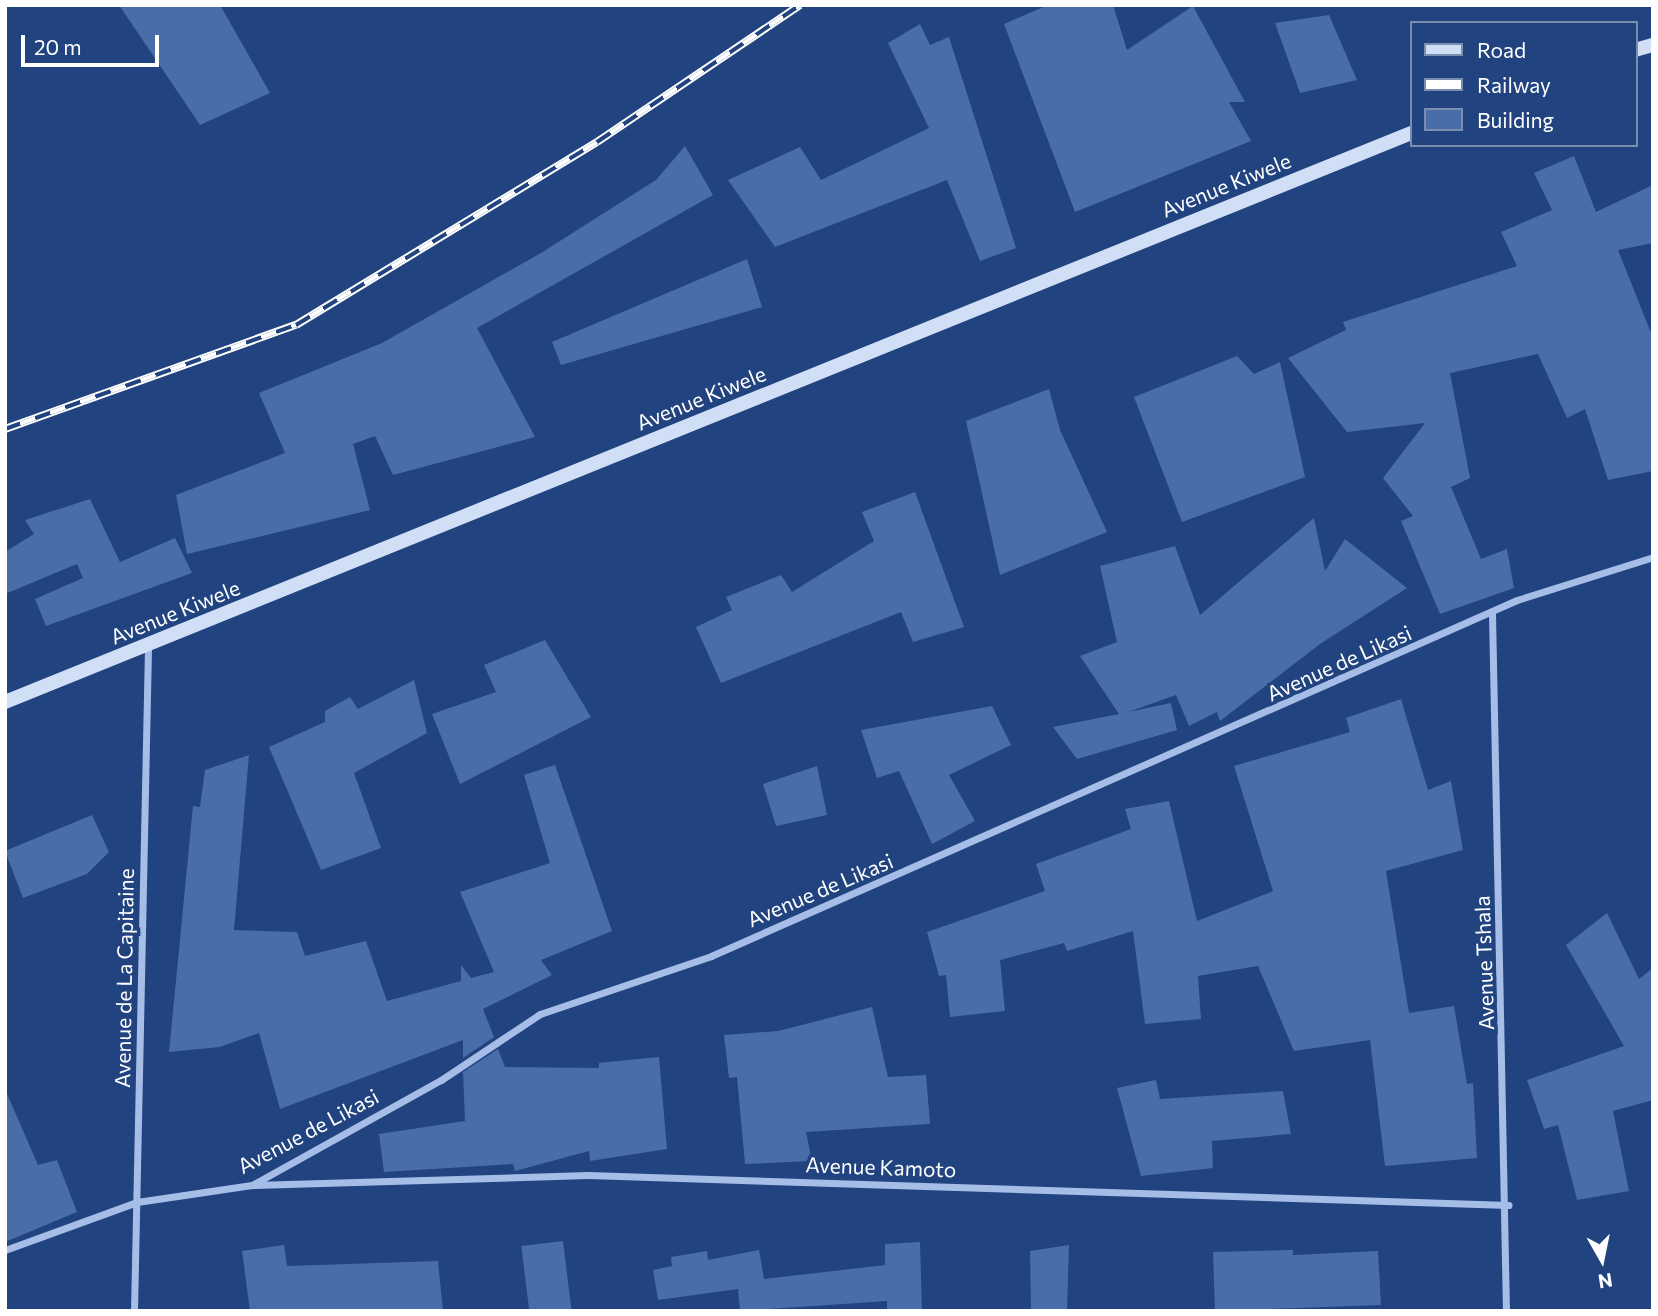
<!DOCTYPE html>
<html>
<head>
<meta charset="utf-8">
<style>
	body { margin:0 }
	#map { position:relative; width:1658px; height:1316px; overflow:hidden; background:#21437f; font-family:Commissioner,sans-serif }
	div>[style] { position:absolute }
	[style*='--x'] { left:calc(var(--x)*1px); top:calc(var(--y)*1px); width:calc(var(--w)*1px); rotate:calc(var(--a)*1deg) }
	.building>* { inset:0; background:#496da8; transform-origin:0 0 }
	.street>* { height:7px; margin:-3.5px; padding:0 3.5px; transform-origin:3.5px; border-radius:3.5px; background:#a6bee7 }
	.secondary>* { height:14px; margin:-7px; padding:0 7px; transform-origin:7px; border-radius:7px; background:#d0def6 }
	.rail>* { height:8px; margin-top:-4px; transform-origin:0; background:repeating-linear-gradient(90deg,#21437f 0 16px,#fff 0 32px); box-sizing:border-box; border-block:2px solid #fff }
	span { translate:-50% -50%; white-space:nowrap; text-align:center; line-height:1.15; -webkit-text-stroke:7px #21437f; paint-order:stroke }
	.street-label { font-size:21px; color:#fff }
	.frame { position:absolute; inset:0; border:7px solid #fff; pointer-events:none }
	.legend { position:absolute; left:1410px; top:21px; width:228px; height:126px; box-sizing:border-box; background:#21437f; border:2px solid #7a8eb2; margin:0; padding:9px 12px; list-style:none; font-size:21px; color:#fff }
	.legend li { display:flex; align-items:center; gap:14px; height:35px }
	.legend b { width:35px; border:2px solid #7a8eb2 }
	.north { position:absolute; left:1567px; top:1225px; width:70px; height:70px; -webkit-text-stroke:5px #21437f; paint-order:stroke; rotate:171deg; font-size:19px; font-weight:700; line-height:28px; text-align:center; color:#fff }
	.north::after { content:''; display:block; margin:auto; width:24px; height:32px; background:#fff; clip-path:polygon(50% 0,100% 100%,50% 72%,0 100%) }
	.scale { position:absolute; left:21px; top:35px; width:138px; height:32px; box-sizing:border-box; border:4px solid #fff; border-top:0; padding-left:9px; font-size:21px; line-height:24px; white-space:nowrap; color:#fff; -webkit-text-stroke:5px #21437f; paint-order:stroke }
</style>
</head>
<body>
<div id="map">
	<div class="building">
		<div style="clip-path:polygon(119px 5px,220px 5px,270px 93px,200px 125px)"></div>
		<div style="clip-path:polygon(1048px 5px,1113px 5px,1127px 50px,1193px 6px,1245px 102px,1229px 102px,1251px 141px,1075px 212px,1004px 24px)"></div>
		<div style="clip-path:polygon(1329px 15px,1357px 80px,1300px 93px,1275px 23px)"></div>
		<div style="clip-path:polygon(920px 24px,930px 45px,949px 37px,1016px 248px,980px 261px,947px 180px,775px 247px,728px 180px,800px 147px,821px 180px,929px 128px,888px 43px)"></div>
		<div style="clip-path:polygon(685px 146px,713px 195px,477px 328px,535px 437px,393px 475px,375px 436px,353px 444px,370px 510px,187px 554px,176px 495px,285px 453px,259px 393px,382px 343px,541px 253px,656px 180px)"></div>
		<div style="clip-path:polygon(1574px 156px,1596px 212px,1653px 185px,1653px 243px,1618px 250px,1653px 338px,1653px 471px,1608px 480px,1585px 409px,1567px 418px,1538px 354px,1450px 373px,1470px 478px,1451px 487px,1481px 559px,1507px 549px,1514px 588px,1440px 614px,1401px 521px,1413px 516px,1383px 478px,1425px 423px,1347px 432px,1288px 358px,1346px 330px,1343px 322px,1517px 266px,1501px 232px,1552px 210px,1534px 173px)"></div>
		<div style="clip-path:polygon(747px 259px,762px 307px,561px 365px,552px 342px)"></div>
		<div style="clip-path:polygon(1237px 356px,1254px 374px,1280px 362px,1305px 477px,1182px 522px,1134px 397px)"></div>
		<div style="clip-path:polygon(1049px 389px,1060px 430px,1107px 532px,1000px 575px,966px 421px)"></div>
		<div style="clip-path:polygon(915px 492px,964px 627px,913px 642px,901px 612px,721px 683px,696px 627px,732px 610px,726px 597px,781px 575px,792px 592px,874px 541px,862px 512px)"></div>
		<div style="clip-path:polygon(90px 499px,120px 562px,175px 538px,192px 573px,46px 626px,35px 599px,83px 578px,77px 564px,5px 594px,5px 552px,34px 534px,25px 520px)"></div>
		<div style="clip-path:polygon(1314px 518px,1325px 571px,1345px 539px,1407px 588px,1320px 644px,1220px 721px,1217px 712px,1189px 726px,1176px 695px,1128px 712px,1171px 703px,1177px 730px,1077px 759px,1053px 727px,1119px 714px,1080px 656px,1117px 642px,1100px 566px,1175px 546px,1200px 615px)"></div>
		<div style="clip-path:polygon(545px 640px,591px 717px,460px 784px,432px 714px,496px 692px,484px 665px)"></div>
		<div style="clip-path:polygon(414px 680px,427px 733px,354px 773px,381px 848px,321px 870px,269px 747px,325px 722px,325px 711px,350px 697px,358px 709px)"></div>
		<div style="clip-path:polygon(1401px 699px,1428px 790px,1451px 781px,1463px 850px,1386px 871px,1409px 1013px,1454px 1006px,1467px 1084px,1473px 1083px,1477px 1158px,1385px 1166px,1370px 1040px,1294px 1051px,1258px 966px,1198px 976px,1201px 1019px,1145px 1024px,1133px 931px,1067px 951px,1064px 943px,1000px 960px,1005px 1011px,950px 1017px,946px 975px,939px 976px,927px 932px,1045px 891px,1036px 864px,1131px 829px,1125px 809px,1169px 801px,1197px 921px,1273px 891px,1234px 766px,1350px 732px,1346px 718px)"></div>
		<div style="clip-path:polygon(992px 706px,1011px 745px,949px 775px,975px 821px,932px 844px,899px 771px,877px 778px,861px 730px)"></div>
		<div style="clip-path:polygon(249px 755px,234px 930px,297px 932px,305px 956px,366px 941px,387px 1001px,461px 981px,461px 965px,471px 978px,494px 972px,460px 892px,550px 863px,524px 775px,555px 765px,612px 931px,541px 960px,552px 975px,483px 1009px,494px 1037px,463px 1058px,463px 1040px,280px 1109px,259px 1033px,220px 1047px,169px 1052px,193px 806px,200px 807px,205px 770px)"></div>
		<div style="clip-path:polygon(817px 766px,827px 815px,776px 826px,763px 784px)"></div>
		<div style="clip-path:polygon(92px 815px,109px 852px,87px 874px,23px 898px,5px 851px)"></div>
		<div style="clip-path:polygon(1607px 913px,1639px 979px,1653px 968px,1653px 1100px,1613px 1111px,1629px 1191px,1577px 1200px,1558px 1125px,1544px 1129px,1527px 1080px,1624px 1046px,1566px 945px)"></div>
		<div style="clip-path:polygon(872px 1007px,888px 1077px,926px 1075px,930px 1124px,806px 1132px,812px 1161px,745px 1164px,737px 1077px,729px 1078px,724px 1035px,778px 1031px)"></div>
		<div style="clip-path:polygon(498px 1049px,505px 1067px,599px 1068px,599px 1063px,659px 1057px,667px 1149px,590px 1161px,589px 1151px,515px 1171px,513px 1164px,384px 1172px,379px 1134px,465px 1121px,463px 1072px)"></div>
		<div style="clip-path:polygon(1156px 1080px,1160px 1099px,1283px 1091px,1291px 1134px,1212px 1141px,1213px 1168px,1141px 1176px,1117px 1088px)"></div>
		<div style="clip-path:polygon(5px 1089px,38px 1165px,57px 1160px,77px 1212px,5px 1242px)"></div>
		<div style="left:563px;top:1241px;width:71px;height:42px;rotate:83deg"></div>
		<div style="clip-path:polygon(920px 1242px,922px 1311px,887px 1311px,887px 1301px,740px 1311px,738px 1289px,658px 1300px,653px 1270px,672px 1266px,671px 1257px,707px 1251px,708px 1260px,759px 1250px,764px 1279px,885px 1265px,885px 1244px)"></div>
		<div style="clip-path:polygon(284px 1245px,287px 1266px,438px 1261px,443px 1311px,250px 1311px,242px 1251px)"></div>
		<div style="clip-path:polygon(1069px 1245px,1067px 1311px,1031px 1311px,1030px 1251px)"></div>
		<div style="clip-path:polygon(1293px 1250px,1293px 1255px,1378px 1251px,1381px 1305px,1215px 1311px,1213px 1252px)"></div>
	</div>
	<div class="street">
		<div style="--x:1492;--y:614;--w:697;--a:88.85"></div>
		<div style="--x:254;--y:1185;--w:334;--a:-1.7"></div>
		<div style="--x:588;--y:1175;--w:921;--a:1.87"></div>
		<div style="--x:5;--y:1250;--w:140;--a:-20"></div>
		<div style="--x:137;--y:1202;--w:116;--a:-8.4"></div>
		<div style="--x:252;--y:1185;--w:216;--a:-29.1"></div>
		<div style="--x:441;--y:1080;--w:119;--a:-33.7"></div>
		<div style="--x:540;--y:1014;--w:181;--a:-18.7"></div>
		<div style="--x:711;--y:956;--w:881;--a:-23.83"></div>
		<div style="--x:1517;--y:600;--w:143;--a:-17.5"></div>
		<div style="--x:134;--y:1311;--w:665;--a:-88.79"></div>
	</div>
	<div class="secondary">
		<div style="--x:1635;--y:50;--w:19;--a:-16"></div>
		<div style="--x:5;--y:702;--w:1517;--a:-22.03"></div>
	</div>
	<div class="rail">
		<div style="--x:5;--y:429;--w:309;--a:-19.7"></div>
		<div style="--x:296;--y:325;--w:352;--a:-31.3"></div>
		<div style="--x:597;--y:142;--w:245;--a:-34"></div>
	</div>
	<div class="street-label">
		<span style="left:1226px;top:185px;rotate:-22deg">Avenue Kiwele</span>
		<span style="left:701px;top:398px;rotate:-22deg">Avenue Kiwele</span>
		<span style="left:175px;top:612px;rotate:-22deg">Avenue Kiwele</span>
		<span style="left:1339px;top:663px;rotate:-24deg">Avenue de Likasi</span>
		<span style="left:820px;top:890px;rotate:-23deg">Avenue de Likasi</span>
		<span style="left:1484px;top:963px;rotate:-92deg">Avenue Tshala</span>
		<span style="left:124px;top:978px;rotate:-89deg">Avenue de La Capitaine</span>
		<span style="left:308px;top:1131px;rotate:-28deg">Avenue de Likasi</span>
		<span style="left:881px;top:1167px;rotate:2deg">Avenue Kamoto</span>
	</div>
	<div class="frame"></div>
	<ul class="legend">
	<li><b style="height:9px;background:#d0def6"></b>Road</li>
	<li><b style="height:9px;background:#fff"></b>Railway</li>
	<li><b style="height:19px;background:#496da8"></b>Building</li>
	</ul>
	<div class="north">N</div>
	<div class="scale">20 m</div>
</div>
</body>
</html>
